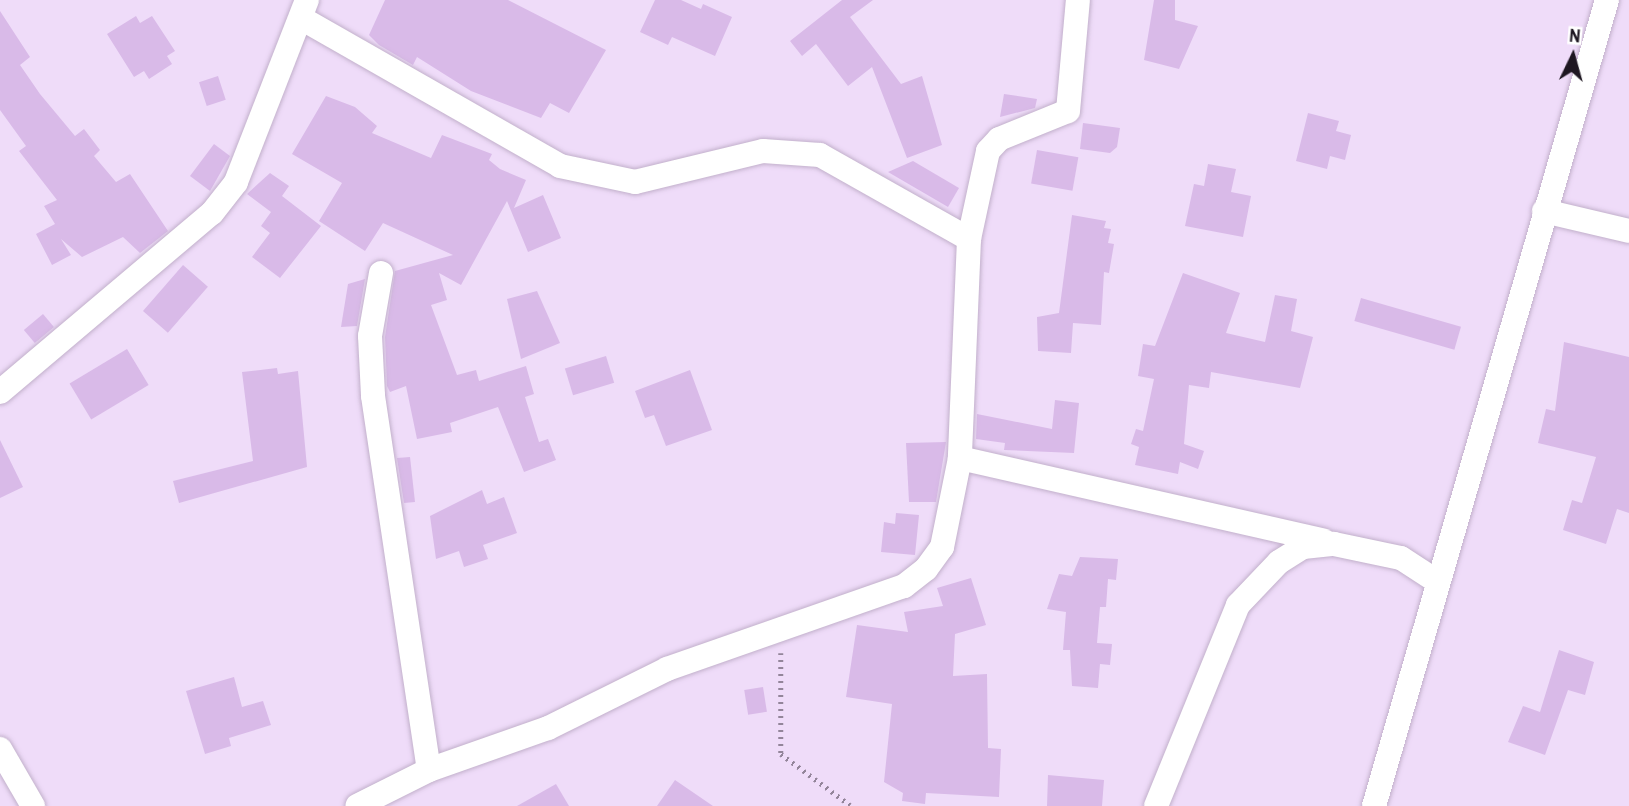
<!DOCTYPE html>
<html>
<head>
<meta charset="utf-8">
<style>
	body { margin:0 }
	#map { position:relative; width:1629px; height:806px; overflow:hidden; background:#efdcf9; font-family:"Archivo Narrow",sans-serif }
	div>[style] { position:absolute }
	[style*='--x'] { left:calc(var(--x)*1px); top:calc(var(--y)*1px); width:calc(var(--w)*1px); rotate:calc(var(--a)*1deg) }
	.building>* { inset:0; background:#d9bae8; transform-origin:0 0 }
	.path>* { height:4.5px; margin-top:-2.25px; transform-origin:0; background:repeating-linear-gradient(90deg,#93859a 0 2px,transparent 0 7px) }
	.roads { filter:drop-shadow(0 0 2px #c2b0cb) drop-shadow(0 0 2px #c2b0cb) }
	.minor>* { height:24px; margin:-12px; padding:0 12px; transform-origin:12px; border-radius:12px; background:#fff }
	span { translate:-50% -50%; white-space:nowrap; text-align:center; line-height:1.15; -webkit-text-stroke:5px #fff; paint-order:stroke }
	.north { position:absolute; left:1538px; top:21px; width:70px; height:70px; -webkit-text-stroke:5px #fff; paint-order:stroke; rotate:5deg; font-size:19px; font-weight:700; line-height:28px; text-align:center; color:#1e1721 }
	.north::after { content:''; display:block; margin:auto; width:24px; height:32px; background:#1e1721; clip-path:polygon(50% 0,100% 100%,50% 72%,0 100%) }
</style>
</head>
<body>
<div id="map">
	<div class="building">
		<div style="clip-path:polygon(385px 0,508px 0,606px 50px,569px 113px,550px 103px,541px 118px,471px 91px,417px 57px,413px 65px,379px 45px,369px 35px)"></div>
		<div style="clip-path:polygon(655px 0,681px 0,701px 9px,703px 4px,732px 17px,715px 56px,672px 37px,668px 45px,640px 32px)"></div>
		<div style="clip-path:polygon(842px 0,873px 0,850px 17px,901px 84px,922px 76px,942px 145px,907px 158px,872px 67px,848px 86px,816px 44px,802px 56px,790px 41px)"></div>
		<div style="clip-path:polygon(1154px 0,1175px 0,1175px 20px,1198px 26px,1179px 69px,1144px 60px)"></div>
		<div style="clip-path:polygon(0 11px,30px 57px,20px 65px,40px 94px,75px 136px,84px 129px,100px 150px,94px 156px,116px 182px,130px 174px,168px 231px,140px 253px,123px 237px,82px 257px,61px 239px,71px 255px,52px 265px,36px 234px,55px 224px,44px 206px,57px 200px,19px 151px,26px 146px,0 110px)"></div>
		<div style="clip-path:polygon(136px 16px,140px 23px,152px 16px,175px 51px,167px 56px,172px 64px,149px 79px,144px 71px,134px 77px,107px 34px)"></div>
		<div style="left:218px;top:76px;width:25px;height:20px;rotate:72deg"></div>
		<div style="clip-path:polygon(1004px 94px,1037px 99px,1035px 108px,1000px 117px)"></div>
		<div style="clip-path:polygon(326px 96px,355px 107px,377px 126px,372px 133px,431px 158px,442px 135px,492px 154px,489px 160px,500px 169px,526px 180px,514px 208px,543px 195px,561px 238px,528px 252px,507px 201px,461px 285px,439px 273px,447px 300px,431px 305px,457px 375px,476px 370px,479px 381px,526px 366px,534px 394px,525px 397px,539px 442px,548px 439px,556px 460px,524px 472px,498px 407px,450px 423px,452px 432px,417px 439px,406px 386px,390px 392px,387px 386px,385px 337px,395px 271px,453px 255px,383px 223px,365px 251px,319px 221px,342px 183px,292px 154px)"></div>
		<div style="clip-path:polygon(1308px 113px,1339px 121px,1336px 131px,1351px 135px,1345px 160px,1330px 156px,1327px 169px,1296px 161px)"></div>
		<div style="clip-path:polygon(1083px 123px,1120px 128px,1117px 147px,1110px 153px,1080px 149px)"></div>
		<div style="clip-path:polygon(214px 144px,230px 156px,210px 191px,190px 176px)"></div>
		<div style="left:1037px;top:150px;width:42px;height:34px;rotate:10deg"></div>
		<div style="clip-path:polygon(913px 161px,959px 188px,948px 207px,888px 172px)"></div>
		<div style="clip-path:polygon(1208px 164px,1236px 169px,1231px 192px,1251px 196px,1243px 237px,1185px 226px,1194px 184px,1204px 186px)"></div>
		<div style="clip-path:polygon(270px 173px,289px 186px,282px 196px,321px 226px,280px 278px,252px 257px,270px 233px,261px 226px,271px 212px,247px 194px)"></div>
		<div style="clip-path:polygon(1072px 215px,1106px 221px,1104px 228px,1111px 229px,1108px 243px,1114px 244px,1109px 273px,1104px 272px,1101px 325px,1073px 323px,1071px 353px,1038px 351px,1037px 317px,1059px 313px)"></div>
		<div style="left:183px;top:265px;width:33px;height:61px;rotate:41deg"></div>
		<div style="clip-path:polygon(1183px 273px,1240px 293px,1226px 333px,1265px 342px,1275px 295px,1297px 299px,1291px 331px,1313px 337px,1300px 388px,1211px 372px,1209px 388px,1189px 385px,1184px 444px,1204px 451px,1198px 469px,1180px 462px,1178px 474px,1135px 465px,1139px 447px,1131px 444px,1136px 429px,1143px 431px,1154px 379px,1138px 376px,1143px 344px,1155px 346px)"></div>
		<div style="clip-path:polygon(365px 279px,357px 326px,341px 327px,348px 284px)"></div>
		<div style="clip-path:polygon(537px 291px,560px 343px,521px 359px,507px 299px)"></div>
		<div style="left:1361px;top:298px;width:104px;height:24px;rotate:16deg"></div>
		<div style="left:43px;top:314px;width:17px;height:25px;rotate:50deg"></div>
		<div style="clip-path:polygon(1564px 342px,1629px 357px,1629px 513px,1617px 509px,1606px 544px,1563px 530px,1572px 500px,1582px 503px,1596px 457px,1538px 443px,1546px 409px,1555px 411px)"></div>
		<div style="left:127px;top:349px;width:42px;height:67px;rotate:59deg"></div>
		<div style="left:606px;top:356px;width:28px;height:43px;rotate:73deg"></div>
		<div style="clip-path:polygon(277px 368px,278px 374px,298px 371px,307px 467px,179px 503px,173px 481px,253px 461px,242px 372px)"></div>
		<div style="clip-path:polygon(690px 370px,712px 430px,666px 446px,654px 415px,645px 418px,635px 391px)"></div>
		<div style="clip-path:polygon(1055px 400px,1079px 403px,1074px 453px,1004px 450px,1005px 443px,976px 439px,977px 414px,1052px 429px)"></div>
		<div style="clip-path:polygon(0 440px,23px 487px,0 498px)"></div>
		<div style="clip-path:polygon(946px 442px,936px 502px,909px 502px,906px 443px)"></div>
		<div style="clip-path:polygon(410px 457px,415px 502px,404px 503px,397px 458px)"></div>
		<div style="clip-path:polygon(482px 490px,487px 504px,504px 497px,517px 533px,483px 545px,488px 559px,464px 567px,459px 551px,436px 559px,430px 516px)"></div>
		<div style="clip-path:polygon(896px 513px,919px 515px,915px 555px,881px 552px,884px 522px,895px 524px)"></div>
		<div style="clip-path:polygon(1080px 557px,1118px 559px,1116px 580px,1108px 579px,1106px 607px,1100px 607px,1097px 643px,1112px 644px,1110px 665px,1100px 664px,1098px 688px,1072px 686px,1070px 650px,1063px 650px,1066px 612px,1047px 609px,1059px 574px,1072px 576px)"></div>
		<div style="clip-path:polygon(971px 578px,986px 625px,955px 634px,953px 676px,987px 674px,988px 748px,1001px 749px,999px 797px,926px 793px,925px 804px,902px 801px,903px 793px,884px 782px,892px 704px,846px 697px,857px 625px,908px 632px,904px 612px,943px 606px,937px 588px)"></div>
		<div style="clip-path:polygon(1559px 650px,1594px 662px,1585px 695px,1568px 690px,1545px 755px,1508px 742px,1523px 706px,1540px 712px)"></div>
		<div style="clip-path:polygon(234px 677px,242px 707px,263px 701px,271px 725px,229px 738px,231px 746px,205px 754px,186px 691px)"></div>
		<div style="left:763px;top:687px;width:25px;height:19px;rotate:81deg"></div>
		<div style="clip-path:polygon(1048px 775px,1104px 780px,1102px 806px,1047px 806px)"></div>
		<div style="clip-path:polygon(675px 780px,713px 806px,657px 806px)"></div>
		<div style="clip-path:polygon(556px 784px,569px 806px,517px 806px)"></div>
	</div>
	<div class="path">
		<div style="--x:781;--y:653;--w:101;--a:90"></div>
		<div style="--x:781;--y:754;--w:86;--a:36.5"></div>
	</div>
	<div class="roads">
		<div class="minor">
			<div style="--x:301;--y:18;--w:298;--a:29.7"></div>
			<div style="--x:560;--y:166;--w:77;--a:12"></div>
			<div style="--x:635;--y:182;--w:132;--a:-13.6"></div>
			<div style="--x:763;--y:151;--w:57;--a:4"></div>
			<div style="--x:820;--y:155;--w:171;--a:29.4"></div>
			<div style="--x:969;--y:239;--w:219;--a:92.4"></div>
			<div style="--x:960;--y:458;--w:91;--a:101.4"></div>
			<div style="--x:942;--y:547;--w:27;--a:126"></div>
			<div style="--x:926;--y:569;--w:28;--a:142"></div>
			<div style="--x:904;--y:586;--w:251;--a:160.7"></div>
			<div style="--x:667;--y:669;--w:133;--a:153.6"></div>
			<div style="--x:548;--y:728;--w:126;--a:160.6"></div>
			<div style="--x:429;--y:770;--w:80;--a:153.4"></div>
			<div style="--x:1544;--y:211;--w:87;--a:13.2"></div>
			<div style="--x:969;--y:239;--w:90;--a:-77.8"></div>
			<div style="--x:988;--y:151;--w:16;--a:-47"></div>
			<div style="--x:999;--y:139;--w:74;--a:-22.1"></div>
			<div style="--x:1068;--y:111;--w:111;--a:-84.9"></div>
			<div style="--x:381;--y:273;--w:64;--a:99.9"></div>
			<div style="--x:370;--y:336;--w:60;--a:87.1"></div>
			<div style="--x:373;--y:396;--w:378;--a:81.5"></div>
			<div style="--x:0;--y:392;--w:277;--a:-40.2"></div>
			<div style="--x:212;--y:213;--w:39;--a:-52"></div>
			<div style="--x:236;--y:182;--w:195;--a:-68.7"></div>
			<div style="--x:960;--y:458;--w:373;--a:12.8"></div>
			<div style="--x:0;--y:749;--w:66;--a:59.9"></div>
			<div style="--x:1156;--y:806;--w:217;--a:-67.8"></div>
			<div style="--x:1238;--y:605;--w:59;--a:-46.4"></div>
			<div style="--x:1279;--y:562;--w:28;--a:-32"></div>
			<div style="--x:1303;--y:547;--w:31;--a:-6"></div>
			<div style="--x:1334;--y:544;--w:68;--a:11.8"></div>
			<div style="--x:1401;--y:558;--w:44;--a:33"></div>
			<div style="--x:1374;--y:806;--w:839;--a:-73.88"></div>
		</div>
	</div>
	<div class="north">N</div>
</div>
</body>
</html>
